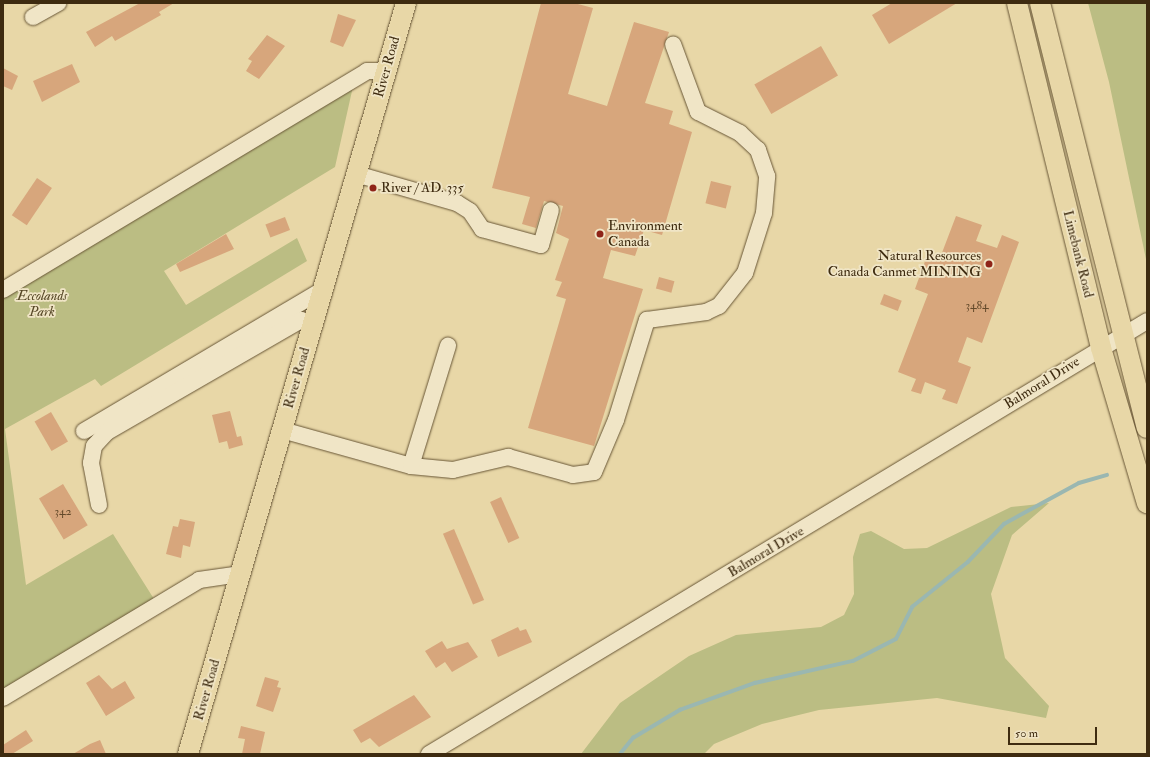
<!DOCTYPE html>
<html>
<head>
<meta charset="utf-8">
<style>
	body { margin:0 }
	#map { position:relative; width:1150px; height:757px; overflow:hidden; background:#e8d7a7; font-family:"IM FELL Double Pica",serif }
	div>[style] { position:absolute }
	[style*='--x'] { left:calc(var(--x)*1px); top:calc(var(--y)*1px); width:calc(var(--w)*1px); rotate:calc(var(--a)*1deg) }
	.green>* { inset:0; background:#bbbd83 }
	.stream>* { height:3.5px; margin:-1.75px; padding:0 1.75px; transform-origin:1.75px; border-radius:1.75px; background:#9ab7b1 }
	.building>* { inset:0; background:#d7a67c; transform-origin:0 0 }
	.roads { filter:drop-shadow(0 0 1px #685636) drop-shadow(0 0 1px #685636) }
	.minor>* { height:16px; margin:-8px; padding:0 8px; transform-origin:8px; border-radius:8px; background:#f0e5c6 }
	.major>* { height:20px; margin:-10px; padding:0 10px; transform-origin:10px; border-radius:10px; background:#e8d7a7 }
	.dots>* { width:11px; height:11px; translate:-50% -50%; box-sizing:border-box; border:2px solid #f0e5c6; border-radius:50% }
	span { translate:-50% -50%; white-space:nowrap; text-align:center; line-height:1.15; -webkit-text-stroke:3.5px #f0e5c6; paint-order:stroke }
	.number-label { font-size:12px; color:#644a2b }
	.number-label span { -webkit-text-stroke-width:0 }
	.street-label { font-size:14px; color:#3e2b10 }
	.poi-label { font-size:14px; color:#3e2b10 }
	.left { translate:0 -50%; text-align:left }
	.right { translate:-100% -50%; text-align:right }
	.park-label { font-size:14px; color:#574827; font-style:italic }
	.frame { position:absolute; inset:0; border:4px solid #3e2b10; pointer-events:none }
	.scale { position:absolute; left:1008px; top:727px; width:89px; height:18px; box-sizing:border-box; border:2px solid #3e2b10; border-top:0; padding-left:5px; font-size:12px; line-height:14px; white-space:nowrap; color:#3e2b10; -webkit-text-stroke:3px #f0e5c6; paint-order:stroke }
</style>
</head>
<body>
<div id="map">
	<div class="green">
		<div style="clip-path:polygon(1088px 3px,1147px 3px,1147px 264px,1109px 82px)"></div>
		<div style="clip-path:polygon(354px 82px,335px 167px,164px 271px,186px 305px,297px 238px,307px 261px,101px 386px,95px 379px,5px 429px,26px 585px,113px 534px,154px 599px,3px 690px,3px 287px)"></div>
		<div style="clip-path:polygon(1049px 503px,1012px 535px,991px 594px,1005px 658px,1049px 706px,1046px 718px,937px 698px,819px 710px,762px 724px,714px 744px,704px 754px,581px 754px,620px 703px,689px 656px,736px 635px,821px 627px,844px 615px,854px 594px,853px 557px,860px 534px,871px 531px,904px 549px,927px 548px,1011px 507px)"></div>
	</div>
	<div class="stream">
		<div style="--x:620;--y:754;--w:21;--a:-51"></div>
		<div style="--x:633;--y:738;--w:55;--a:-30.8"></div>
		<div style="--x:680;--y:710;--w:80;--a:-19.8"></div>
		<div style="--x:755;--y:683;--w:100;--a:-12.7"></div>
		<div style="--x:853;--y:661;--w:48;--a:-27.1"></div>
		<div style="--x:896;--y:639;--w:36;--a:-63"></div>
		<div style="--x:912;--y:607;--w:72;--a:-38.8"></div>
		<div style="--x:968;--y:562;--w:52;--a:-46.5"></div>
		<div style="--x:1004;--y:524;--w:85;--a:-28.7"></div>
		<div style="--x:1079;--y:483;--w:29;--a:-16"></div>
	</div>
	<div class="building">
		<div style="clip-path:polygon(140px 3px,174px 3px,159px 12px,161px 15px,115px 41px,112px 36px,95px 47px,86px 32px)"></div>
		<div style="clip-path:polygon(541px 3px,574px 3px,593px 8px,568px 94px,607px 106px,634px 22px,669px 32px,645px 103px,673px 111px,669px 124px,692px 132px,662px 235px,644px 230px,635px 256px,611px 250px,603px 278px,643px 289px,594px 446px,528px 428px,566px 299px,556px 296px,562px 282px,555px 280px,569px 239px,556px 233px,563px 206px,544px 201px,536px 228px,522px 224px,530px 197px,492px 188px)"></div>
		<div style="clip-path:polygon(892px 3px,957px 3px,889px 44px,872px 15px)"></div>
		<div style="clip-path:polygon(338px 14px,356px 20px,343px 47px,330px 42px)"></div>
		<div style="clip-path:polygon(267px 35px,285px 46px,259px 79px,246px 71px,252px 61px,248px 59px)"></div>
		<div style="left:821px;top:46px;width:34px;height:77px;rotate:60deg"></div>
		<div style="clip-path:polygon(72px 64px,80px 82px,42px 102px,33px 81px)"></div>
		<div style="clip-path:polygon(3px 68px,18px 76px,12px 90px,3px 86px)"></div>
		<div style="left:37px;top:178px;width:18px;height:45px;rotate:34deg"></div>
		<div style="left:711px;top:181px;width:21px;height:23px;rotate:14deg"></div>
		<div style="clip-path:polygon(956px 216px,982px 225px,976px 241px,997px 248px,1002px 235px,1019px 242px,982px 343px,967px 337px,958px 362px,971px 367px,957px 404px,942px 399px,946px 390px,925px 382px,921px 394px,911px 391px,916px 379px,898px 372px,928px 294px,915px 289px,928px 253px,940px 258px)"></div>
		<div style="left:285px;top:217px;width:14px;height:21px;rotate:69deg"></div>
		<div style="clip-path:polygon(226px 234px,234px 249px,180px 272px,176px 264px)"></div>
		<div style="left:659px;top:277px;width:16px;height:12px;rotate:15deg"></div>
		<div style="left:884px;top:294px;width:19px;height:11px;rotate:21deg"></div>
		<div style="clip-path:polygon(230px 411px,237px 437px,241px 436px,243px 445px,229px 449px,227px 441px,219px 443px,212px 415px)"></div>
		<div style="left:51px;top:412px;width:34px;height:19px;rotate:60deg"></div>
		<div style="left:63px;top:484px;width:48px;height:28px;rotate:59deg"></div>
		<div style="left:501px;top:497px;width:45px;height:12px;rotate:66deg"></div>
		<div style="clip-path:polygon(180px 519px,195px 522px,190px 547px,183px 545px,181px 558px,166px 554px,173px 526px,178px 527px)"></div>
		<div style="left:454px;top:529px;width:77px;height:12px;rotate:67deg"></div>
		<div style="clip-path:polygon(518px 627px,520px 631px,526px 629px,532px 642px,498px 657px,491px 640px)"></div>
		<div style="clip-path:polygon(442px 641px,447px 649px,468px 642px,478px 657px,452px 672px,445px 662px,436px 668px,425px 651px)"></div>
		<div style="clip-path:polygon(99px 675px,112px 689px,125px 681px,135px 698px,106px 716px,86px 683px)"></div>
		<div style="clip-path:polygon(265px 677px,279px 681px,277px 687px,281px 688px,273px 712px,256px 706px)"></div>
		<div style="clip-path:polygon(414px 695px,431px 717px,379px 747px,370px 738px,361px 743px,353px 730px)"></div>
		<div style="clip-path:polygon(241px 726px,265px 732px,260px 754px,242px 754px,245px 739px,238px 738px)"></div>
		<div style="clip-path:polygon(26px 730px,33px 741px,12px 754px,3px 754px,3px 745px)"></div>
		<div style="clip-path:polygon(100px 740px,106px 754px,73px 754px,90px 744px)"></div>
	</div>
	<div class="roads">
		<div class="minor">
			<div style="--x:33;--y:17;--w:29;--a:-29"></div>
			<div style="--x:356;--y:174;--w:105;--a:16"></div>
			<div style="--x:457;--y:203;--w:15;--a:32"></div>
			<div style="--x:470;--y:211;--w:22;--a:56"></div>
			<div style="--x:482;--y:229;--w:61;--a:15.2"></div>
			<div style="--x:541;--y:245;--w:36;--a:-74"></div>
			<div style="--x:3;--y:290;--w:425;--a:-31"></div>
			<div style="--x:367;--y:71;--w:19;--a:0"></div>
			<div style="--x:282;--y:430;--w:134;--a:15.6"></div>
			<div style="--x:411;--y:466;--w:42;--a:5.4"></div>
			<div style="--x:453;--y:470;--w:57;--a:-13.3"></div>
			<div style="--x:508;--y:457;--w:67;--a:15.5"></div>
			<div style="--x:573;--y:475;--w:21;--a:-8"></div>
			<div style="--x:594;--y:472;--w:56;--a:-67.1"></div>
			<div style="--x:616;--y:420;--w:105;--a:-72.8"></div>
			<div style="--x:647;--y:320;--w:60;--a:-7.7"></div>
			<div style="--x:706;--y:312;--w:14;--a:-25"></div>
			<div style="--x:719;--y:306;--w:42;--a:-51.8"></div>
			<div style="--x:745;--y:273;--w:63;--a:-72.4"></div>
			<div style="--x:764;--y:213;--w:37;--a:-85"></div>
			<div style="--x:767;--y:176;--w:28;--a:-109"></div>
			<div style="--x:758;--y:150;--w:25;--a:-137"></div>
			<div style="--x:740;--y:133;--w:47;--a:-153.4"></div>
			<div style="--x:698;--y:112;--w:72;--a:-110.2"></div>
			<div style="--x:84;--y:431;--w:275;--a:-30.6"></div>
			<div style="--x:411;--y:466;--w:126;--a:-72.9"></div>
			<div style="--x:99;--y:505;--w:43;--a:-100.8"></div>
			<div style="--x:91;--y:463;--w:17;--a:-80"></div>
			<div style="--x:94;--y:446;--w:19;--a:-47"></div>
			<div style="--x:107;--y:432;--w:224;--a:-30"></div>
			<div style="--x:301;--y:320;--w:11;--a:15"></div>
			<div style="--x:3;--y:698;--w:229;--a:-31"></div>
			<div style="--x:199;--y:580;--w:41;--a:-8.3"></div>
			<div style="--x:429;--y:754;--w:838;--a:-31.09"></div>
		</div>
		<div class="major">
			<div style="--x:1017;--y:3;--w:355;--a:76.3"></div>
			<div style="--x:1101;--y:348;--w:162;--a:73.5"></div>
			<div style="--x:1040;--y:3;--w:438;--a:75.9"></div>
			<div style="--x:188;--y:754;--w:782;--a:-73.81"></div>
		</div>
	</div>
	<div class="dots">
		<div style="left:373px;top:188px;background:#8f2418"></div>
		<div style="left:600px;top:234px;background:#8f2418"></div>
		<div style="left:989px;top:264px;background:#8f2418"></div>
	</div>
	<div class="number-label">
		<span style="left:977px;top:306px">3484</span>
		<span style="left:63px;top:512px">342</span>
	</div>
	<div class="street-label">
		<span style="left:387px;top:67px;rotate:-74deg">River Road</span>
		<span style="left:1078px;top:254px;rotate:76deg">Limebank Road</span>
		<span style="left:297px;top:378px;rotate:-74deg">River Road</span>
		<span style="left:1042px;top:383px;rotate:-32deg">Balmoral Drive</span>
		<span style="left:766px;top:552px;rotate:-31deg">Balmoral Drive</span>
		<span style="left:207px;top:690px;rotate:-74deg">River Road</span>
	</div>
	<div class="poi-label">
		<span class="left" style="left:381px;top:188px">River / AD. 335</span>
		<span class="left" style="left:608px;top:234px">Environment<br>Canada</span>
		<span class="right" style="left:981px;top:264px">Natural Resources<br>Canada Canmet MINING</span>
	</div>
	<div class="park-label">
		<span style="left:42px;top:304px">Eccolands<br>Park</span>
	</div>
	<div class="frame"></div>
	<div class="scale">50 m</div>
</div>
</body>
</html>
